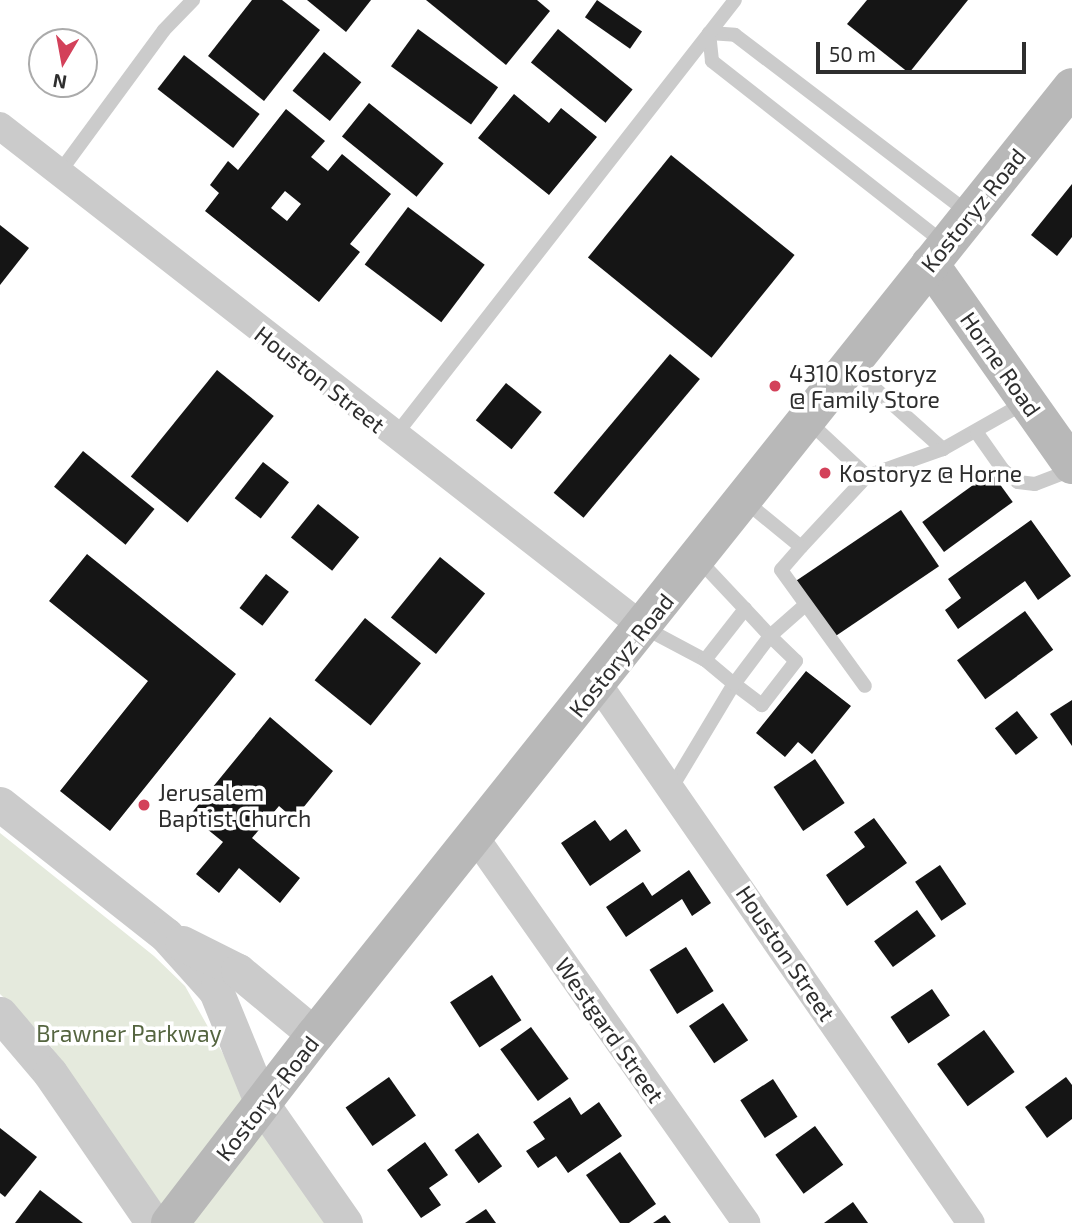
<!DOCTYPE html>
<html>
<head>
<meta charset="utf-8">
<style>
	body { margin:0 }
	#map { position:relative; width:1072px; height:1223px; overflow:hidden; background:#fff; font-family:"Exo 2",sans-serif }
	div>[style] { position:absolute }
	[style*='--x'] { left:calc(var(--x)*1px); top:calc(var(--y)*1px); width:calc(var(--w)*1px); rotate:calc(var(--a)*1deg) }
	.green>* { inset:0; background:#e5eadd }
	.building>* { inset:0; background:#151515; transform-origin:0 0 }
	.service>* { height:14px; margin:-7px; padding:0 7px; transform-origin:7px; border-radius:7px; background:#cbcbcb }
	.minor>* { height:28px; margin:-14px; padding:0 14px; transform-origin:14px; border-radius:14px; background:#cbcbcb }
	.tertiary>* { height:35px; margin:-17.5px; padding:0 17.5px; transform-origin:17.5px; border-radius:17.5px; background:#cbcbcb }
	.secondary>* { height:38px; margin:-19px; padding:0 19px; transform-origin:19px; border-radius:19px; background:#b8b8b8 }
	.dots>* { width:19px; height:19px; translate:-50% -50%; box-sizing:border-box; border:4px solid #fff; border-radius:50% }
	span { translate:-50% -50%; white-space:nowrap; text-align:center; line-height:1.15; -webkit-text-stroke:7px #fff; paint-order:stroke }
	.street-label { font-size:23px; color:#2e2e2e }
	.poi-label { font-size:23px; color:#2e2e2e }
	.left { translate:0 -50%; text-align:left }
	.park-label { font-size:23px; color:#556540 }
	.north { position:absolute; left:28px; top:28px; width:70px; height:70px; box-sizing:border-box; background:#fff; border:2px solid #ababab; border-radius:50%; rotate:190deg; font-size:19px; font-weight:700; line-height:28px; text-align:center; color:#2e2e2e }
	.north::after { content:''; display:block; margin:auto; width:24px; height:32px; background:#d3415a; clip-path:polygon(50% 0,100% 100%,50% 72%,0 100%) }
	.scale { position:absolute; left:816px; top:42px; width:210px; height:32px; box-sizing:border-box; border:4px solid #2e2e2e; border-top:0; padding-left:9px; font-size:21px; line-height:24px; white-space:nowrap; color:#2e2e2e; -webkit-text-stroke:5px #fff; paint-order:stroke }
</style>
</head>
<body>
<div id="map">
	<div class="green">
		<div style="clip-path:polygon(0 833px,154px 956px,185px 986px,284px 1162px,326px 1223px,174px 1223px,45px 1038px,0 994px)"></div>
	</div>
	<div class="building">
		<div style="clip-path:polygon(252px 0,282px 0,320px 30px,264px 101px,208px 56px)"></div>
		<div style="clip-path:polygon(307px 0,371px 0,346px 32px)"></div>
		<div style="clip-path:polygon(426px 0,537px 0,550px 11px,506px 65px)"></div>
		<div style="left:597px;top:0;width:55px;height:21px;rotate:35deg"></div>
		<div style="clip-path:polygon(867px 0,968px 0,909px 73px,847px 24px)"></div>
		<div style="left:418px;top:29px;width:99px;height:46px;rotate:36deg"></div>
		<div style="left:558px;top:29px;width:96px;height:43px;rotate:39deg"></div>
		<div style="left:324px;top:52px;width:48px;height:50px;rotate:39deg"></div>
		<div style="left:184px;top:55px;width:96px;height:43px;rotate:38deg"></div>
		<div style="clip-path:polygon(514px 94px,549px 123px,561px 108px,597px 137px,549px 195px,478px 138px)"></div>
		<div style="left:369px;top:103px;width:96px;height:43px;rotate:39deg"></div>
		<div style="clip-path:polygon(evenodd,286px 109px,325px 141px,311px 157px,328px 171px,342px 154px,391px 194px,350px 244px,360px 252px,319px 302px,205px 211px,219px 193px,210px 185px,228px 161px,238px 170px,286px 109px,285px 191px,301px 204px,287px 221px,271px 208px,285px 191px)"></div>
		<div style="left:671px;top:155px;width:159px;height:132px;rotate:39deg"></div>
		<div style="clip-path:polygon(1072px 184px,1072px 237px,1057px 256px,1031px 235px)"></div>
		<div style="left:408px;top:207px;width:96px;height:72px;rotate:37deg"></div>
		<div style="clip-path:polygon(0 225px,29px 248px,0 285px)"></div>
		<div style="left:670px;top:354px;width:39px;height:181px;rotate:40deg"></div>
		<div style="left:217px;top:370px;width:73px;height:137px;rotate:39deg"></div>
		<div style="left:506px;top:383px;width:46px;height:48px;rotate:39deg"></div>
		<div style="left:83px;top:451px;width:92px;height:46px;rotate:39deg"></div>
		<div style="left:263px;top:462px;width:33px;height:46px;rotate:38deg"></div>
		<div style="left:991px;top:472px;width:37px;height:85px;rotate:54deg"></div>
		<div style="left:318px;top:504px;width:53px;height:43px;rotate:39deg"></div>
		<div style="left:901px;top:510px;width:68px;height:126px;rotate:56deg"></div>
		<div style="clip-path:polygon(1031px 520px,1071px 576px,1038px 600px,1025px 581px,958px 629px,945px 610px,961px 598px,948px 579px)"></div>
		<div style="clip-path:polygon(87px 554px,236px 674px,110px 831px,60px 791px,148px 681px,49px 601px)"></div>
		<div style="left:440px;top:557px;width:58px;height:78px;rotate:39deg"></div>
		<div style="left:266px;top:574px;width:29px;height:43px;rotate:38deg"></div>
		<div style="left:1025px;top:611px;width:48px;height:84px;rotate:54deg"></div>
		<div style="left:365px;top:618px;width:72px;height:80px;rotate:39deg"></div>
		<div style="clip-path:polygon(806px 671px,851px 706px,812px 754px,798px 742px,785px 757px,756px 733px)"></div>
		<div style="clip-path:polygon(1072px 700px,1072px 746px,1050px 714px)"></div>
		<div style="left:1017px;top:711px;width:34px;height:28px;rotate:52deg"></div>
		<div style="clip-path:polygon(270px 717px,333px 771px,294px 819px,279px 806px,252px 838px,300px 878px,280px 903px,239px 868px,219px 893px,196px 874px,223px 842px,190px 815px)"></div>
		<div style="left:815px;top:759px;width:53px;height:50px;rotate:56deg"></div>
		<div style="clip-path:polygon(874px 818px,907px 863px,847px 906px,826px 875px,865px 847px,854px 832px)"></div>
		<div style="clip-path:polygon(595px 820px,610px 841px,626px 829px,641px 851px,590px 886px,561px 843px)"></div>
		<div style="left:940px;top:865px;width:47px;height:30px;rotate:56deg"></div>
		<div style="clip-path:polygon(689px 870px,711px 903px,692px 916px,682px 899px,626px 937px,606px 907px,643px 882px,652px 896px)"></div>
		<div style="left:917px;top:910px;width:32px;height:53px;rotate:54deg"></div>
		<div style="left:686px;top:947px;width:52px;height:43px;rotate:58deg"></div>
		<div style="left:492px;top:975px;width:54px;height:50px;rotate:57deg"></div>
		<div style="left:932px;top:989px;width:32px;height:50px;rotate:56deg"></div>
		<div style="left:723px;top:1003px;width:45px;height:41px;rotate:56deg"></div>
		<div style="left:531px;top:1027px;width:64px;height:38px;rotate:54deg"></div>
		<div style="left:984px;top:1030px;width:52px;height:58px;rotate:54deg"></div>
		<div style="left:389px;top:1077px;width:47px;height:53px;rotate:55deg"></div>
		<div style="clip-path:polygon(1066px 1077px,1072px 1085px,1072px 1119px,1047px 1138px,1025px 1107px)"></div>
		<div style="left:773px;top:1079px;width:45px;height:39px;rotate:57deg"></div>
		<div style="clip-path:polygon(570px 1097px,581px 1115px,599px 1102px,622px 1136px,568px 1173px,556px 1156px,538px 1168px,526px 1151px,545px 1139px,533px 1122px)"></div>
		<div style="left:815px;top:1126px;width:48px;height:49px;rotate:54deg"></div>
		<div style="clip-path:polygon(0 1128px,37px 1157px,5px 1197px,0 1193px)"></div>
		<div style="left:478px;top:1133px;width:41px;height:29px;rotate:54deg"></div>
		<div style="clip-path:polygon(425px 1142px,448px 1175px,429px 1188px,441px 1205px,421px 1218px,387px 1170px)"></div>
		<div style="clip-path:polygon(620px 1152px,656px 1204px,629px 1223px,620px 1223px,586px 1175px)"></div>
		<div style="clip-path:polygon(40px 1190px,83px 1223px,15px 1223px)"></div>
		<div style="clip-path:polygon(853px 1202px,868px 1223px,824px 1223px)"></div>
		<div style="clip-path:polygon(486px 1209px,496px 1223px,465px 1223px)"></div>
		<div style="clip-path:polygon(665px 1215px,671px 1223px,653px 1223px)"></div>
	</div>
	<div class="service">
		<div style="--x:59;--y:173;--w:177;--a:-53.7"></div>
		<div style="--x:164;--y:30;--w:42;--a:-46"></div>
		<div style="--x:944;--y:243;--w:295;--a:-141.9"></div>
		<div style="--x:712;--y:61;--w:28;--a:-96"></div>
		<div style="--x:709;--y:33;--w:26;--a:4"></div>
		<div style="--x:735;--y:35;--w:294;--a:37.3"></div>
		<div style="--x:852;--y:368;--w:122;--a:41.7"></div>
		<div style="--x:943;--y:449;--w:95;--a:-29.5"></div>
		<div style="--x:807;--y:420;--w:82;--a:43"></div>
		<div style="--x:977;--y:433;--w:45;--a:54.9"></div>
		<div style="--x:1003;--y:470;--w:19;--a:39"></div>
		<div style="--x:1018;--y:482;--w:17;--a:7"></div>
		<div style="--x:1035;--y:484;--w:40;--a:-21"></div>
		<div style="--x:394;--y:437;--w:554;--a:-52.03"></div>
		<div style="--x:745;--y:501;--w:72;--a:39.4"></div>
		<div style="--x:801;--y:547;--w:97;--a:-47.1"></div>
		<div style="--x:867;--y:476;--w:81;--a:-19.6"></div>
		<div style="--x:801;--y:547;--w:30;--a:131"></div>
		<div style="--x:781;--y:570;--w:143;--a:54.1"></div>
		<div style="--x:698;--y:559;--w:69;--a:46.8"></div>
		<div style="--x:643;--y:627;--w:70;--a:28"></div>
		<div style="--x:705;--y:660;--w:65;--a:-51.9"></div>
		<div style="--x:745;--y:609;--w:37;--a:47"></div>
		<div style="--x:770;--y:636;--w:45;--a:-41.4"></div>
		<div style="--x:672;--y:787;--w:120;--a:-59"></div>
		<div style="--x:734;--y:684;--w:60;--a:-53.1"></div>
		<div style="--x:770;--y:636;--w:36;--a:44"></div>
		<div style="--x:796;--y:661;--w:56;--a:127.7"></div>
		<div style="--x:762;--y:705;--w:35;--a:-143"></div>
		<div style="--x:734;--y:684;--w:38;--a:-140"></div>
	</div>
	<div class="minor">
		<div style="--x:0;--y:126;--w:815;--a:37.92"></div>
		<div style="--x:598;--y:684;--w:655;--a:55.32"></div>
		<div style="--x:475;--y:837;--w:472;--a:54.9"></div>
	</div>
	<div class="tertiary">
		<div style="--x:0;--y:804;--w:211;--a:38.3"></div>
		<div style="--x:166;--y:935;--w:75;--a:48.2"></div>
		<div style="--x:216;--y:991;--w:122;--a:67.8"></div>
		<div style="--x:262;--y:1104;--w:145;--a:55.1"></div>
		<div style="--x:182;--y:943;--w:63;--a:26.6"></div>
		<div style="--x:238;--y:971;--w:100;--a:39.7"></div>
		<div style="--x:0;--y:1014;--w:77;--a:49.7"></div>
		<div style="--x:50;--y:1073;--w:182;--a:55.5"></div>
	</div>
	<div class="secondary">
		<div style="--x:930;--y:264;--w:246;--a:54.8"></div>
		<div style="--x:170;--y:1223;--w:237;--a:-52.4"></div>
		<div style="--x:315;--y:1035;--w:1213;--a:-51.39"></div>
	</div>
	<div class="dots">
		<div style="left:775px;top:386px;background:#d3415a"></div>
		<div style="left:825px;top:473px;background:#d3415a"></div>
		<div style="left:144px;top:805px;background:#d3415a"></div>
	</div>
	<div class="street-label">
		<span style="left:973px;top:210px;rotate:-51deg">Kostoryz Road</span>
		<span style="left:1001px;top:364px;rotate:55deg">Horne Road</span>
		<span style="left:320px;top:379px;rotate:38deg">Houston Street</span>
		<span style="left:621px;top:655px;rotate:-51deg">Kostoryz Road</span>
		<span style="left:786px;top:953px;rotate:56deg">Houston Street</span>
		<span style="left:610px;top:1030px;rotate:55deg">Westgard Street</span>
		<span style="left:267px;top:1098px;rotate:-52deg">Kostoryz Road</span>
	</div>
	<div class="poi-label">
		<span class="left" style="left:789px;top:386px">4310 Kostoryz<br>@ Family Store</span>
		<span class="left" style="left:839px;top:473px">Kostoryz @ Horne</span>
		<span class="left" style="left:158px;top:805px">Jerusalem<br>Baptist Church</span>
	</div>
	<div class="park-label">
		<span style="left:129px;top:1033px">Brawner Parkway</span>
	</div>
	<div class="north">N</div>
	<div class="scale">50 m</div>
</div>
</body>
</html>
